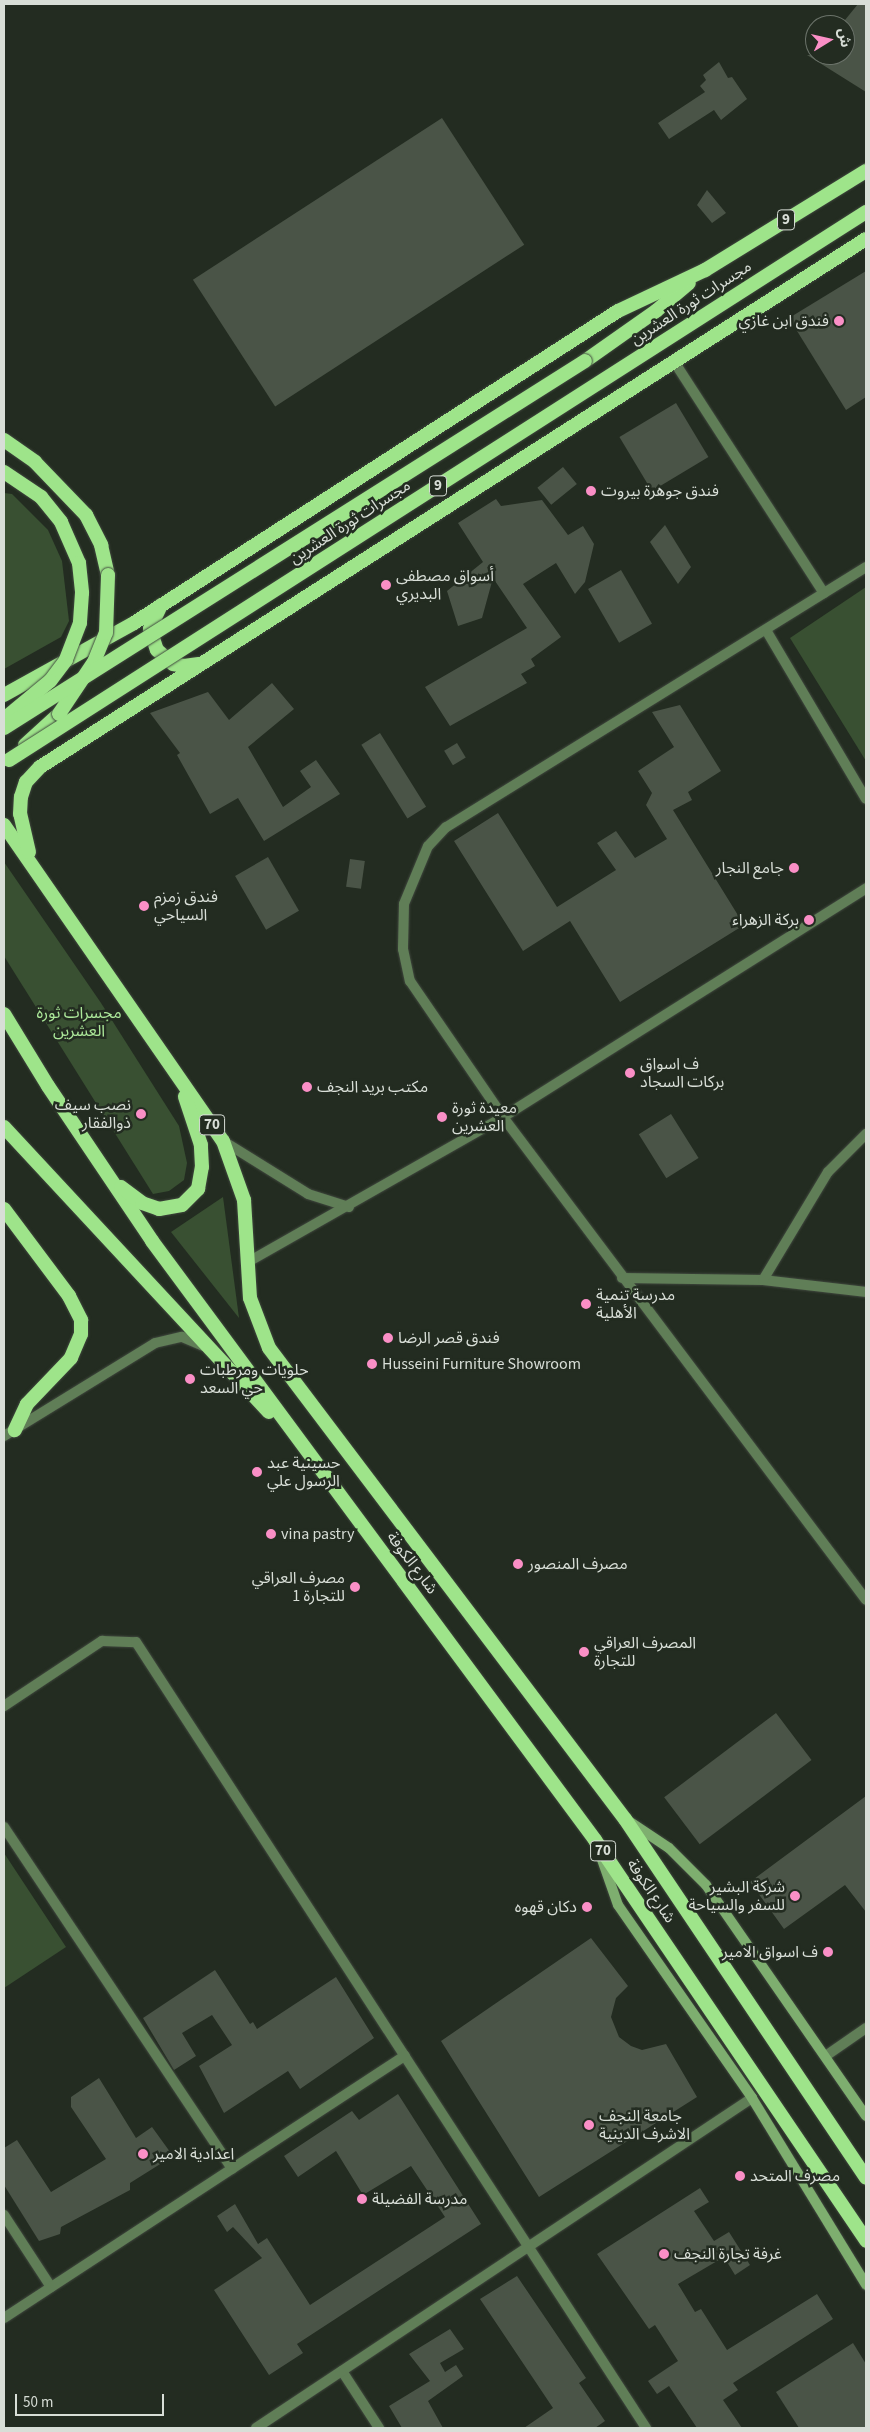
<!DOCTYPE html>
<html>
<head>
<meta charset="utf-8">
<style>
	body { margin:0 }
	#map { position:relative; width:870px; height:2432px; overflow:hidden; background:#232c21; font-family:"Source Sans 3","Noto Sans Arabic",sans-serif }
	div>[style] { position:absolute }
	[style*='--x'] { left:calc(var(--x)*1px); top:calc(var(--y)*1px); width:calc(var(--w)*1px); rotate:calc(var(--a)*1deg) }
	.green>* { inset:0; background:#395032 }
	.building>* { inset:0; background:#4a5447; transform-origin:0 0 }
	.roads { filter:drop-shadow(0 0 1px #40483e) drop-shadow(0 0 1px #40483e) }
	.minor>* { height:10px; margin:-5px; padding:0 5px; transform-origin:5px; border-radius:5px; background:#607e57 }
	.secondary>* { height:10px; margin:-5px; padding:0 5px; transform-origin:5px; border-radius:5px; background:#7eae6f }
	.trunk>* { height:14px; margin:-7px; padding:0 7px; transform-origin:7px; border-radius:7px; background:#9ee48a }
	.bridges { filter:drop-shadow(0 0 1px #40483e) drop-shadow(0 0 1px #40483e) }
	.trunk-bridge>* { height:14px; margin:-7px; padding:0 7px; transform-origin:7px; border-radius:7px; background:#9ee48a }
	.dots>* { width:14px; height:14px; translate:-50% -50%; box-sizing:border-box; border:2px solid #232c21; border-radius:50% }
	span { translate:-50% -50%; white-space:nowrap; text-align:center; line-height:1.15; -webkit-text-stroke:5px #232c21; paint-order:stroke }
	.shield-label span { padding:1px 4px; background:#232c21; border:1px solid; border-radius:4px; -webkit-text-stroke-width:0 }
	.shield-label { font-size:15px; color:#d8ded7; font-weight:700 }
	.street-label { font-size:16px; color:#d8ded7 }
	.poi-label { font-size:16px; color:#d8ded7 }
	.right { translate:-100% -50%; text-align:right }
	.left { translate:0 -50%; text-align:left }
	.park-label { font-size:16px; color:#ace89a }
	.frame { position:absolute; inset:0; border:5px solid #d8ded7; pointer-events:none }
	.north { position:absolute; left:805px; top:15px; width:50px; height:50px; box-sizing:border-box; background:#232c21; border:1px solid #6b736a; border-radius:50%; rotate:81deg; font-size:14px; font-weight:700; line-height:20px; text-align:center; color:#d8ded7 }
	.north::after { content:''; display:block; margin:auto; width:18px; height:22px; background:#fa8fc6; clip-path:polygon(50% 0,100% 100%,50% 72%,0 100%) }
	.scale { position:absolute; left:15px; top:2394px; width:149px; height:22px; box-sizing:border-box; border:2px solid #d8ded7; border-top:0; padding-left:6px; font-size:15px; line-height:18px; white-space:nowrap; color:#d8ded7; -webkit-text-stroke:4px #232c21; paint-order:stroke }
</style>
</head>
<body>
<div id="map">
	<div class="green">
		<div style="clip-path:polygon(4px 493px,12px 494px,48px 530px,62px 561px,69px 621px,61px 637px,4px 669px)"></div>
		<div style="clip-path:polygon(866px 587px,866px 761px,790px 638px)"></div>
		<div style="clip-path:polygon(4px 862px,101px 1003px,179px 1126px,187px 1163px,184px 1180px,169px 1191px,153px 1194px,4px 956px)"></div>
		<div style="clip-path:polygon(223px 1197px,239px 1318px,171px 1232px)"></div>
		<div style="clip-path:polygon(4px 1853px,66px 1947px,4px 1988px)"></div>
	</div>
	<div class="building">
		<div style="clip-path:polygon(858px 4px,866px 4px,866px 92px,807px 55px,845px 55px,845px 20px)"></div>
		<div style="clip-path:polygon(719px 62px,728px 78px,732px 77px,747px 99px,721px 120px,714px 110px,669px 139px,658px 123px,705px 92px,700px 86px,706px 80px,703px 75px)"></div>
		<div style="left:442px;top:118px;width:151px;height:297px;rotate:57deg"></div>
		<div style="clip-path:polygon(707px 190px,726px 213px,712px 223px,697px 205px)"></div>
		<div style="clip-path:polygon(866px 271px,866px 397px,846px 410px,789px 318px)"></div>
		<div style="left:676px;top:403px;width:63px;height:66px;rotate:59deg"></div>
		<div style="left:563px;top:467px;width:22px;height:33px;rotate:51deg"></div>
		<div style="clip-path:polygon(496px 499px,501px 506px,542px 500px,568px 535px,583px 526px,594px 544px,585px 582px,575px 594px,556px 563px,523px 584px,561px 637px,531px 659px,535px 666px,521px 674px,527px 683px,450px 726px,425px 687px,527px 628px,493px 578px,482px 618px,458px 626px,447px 591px,483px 562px,458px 523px)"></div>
		<div style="clip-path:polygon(665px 525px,691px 567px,678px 584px,650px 542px)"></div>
		<div style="left:621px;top:570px;width:62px;height:38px;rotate:60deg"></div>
		<div style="clip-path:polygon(272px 683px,294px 709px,248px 747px,283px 807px,311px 787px,300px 771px,316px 760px,340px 794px,264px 841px,238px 798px,210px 814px,177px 755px,180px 753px,150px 713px,208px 692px,229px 720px)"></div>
		<div style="clip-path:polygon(680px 705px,721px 771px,688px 792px,692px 800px,673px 810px,744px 925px,620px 1002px,570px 921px,523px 951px,454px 841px,498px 813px,557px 907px,616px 870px,597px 843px,616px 831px,635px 858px,667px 839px,646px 805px,652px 793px,638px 771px,674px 747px,652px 712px)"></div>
		<div style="left:380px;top:733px;width:87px;height:22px;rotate:58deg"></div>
		<div style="left:457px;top:743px;width:17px;height:15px;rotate:59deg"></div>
		<div style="left:268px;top:857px;width:62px;height:38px;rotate:60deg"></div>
		<div style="left:350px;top:859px;width:15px;height:28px;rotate:8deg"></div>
		<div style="left:671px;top:1114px;width:52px;height:38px;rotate:58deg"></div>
		<div style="left:776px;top:1713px;width:59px;height:140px;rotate:53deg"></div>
		<div style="clip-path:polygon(866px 1796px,866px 1912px,845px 1885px,784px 1929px,750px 1882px)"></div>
		<div style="clip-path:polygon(591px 1938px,628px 1986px,616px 1998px,611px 2017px,619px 2037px,631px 2046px,642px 2050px,666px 2044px,697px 2097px,539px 2197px,441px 2041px)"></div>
		<div style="clip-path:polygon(215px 1970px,250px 2024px,253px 2022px,257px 2029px,336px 1977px,374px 2038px,300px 2089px,288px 2071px,224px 2113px,199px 2066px,232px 2045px,212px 2015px,182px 2033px,196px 2056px,174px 2070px,143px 2018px)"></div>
		<div style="clip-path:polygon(99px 2078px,136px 2138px,152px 2127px,173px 2156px,130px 2183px,130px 2190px,61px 2227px,60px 2234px,39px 2241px,4px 2185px,4px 2148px,17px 2140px,51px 2192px,106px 2159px,71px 2107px,71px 2097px)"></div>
		<div style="clip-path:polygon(398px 2094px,481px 2224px,297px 2344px,303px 2353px,269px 2375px,214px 2290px,262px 2258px,233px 2227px,227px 2232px,217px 2216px,235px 2204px,258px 2244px,267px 2238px,310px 2305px,445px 2217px,411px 2166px,363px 2195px,336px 2151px,298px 2177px,284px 2156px,352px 2111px,359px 2120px)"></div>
		<div style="clip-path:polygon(700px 2188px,709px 2202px,694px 2211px,714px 2241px,729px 2232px,750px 2265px,735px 2275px,724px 2257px,678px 2284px,695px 2312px,701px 2309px,727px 2350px,817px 2294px,833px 2319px,733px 2383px,738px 2390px,723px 2400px,742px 2428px,697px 2428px,669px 2386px,657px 2394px,648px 2381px,678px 2361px,655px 2325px,649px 2329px,597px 2254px)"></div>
		<div style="clip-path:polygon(517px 2276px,586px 2378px,579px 2383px,605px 2421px,595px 2428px,524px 2428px,553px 2408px,480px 2299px)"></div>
		<div style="clip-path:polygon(450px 2329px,464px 2349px,440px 2363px,445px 2372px,456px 2365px,463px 2376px,428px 2401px,443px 2428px,402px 2428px,389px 2406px,430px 2381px,409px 2354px)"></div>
		<div style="clip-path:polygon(853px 2343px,866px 2364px,866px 2428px,799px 2428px,776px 2392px)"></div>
	</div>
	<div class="roads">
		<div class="minor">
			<div style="--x:675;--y:363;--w:274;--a:57.1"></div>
			<div style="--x:866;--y:567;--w:494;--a:148.2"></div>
			<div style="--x:446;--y:827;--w:26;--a:133"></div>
			<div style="--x:428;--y:846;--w:63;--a:112.5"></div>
			<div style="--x:404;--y:904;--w:45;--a:91.3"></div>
			<div style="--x:403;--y:949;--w:33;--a:78"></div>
			<div style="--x:410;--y:981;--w:165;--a:55.6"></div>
			<div style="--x:503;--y:1117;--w:604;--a:53.07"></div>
			<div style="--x:766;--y:630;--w:196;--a:59.4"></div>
			<div style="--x:223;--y:1141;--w:100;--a:31.9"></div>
			<div style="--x:308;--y:1194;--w:43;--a:17.6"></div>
			<div style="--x:248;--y:1262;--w:293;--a:-29.6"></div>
			<div style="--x:503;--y:1117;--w:429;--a:-32.2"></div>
			<div style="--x:622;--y:1278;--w:141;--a:0.8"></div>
			<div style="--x:763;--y:1280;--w:104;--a:6.6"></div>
			<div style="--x:763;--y:1280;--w:126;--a:-59"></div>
			<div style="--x:828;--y:1172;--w:54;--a:-45"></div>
			<div style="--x:4;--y:1436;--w:177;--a:-31.6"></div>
			<div style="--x:155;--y:1343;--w:28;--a:-13"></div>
			<div style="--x:182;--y:1337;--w:23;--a:23"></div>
			<div style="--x:4;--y:1706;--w:118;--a:-33.6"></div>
			<div style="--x:102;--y:1641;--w:34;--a:2"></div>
			<div style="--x:136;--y:1642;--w:937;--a:57.02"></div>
			<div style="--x:4;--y:1827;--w:411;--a:56.3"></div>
			<div style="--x:827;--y:2055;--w:47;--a:-34.7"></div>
			<div style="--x:4;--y:2215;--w:86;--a:56.9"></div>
			<div style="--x:4;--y:2318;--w:479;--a:-33.2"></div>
			<div style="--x:342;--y:2371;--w:68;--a:57"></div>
			<div style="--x:256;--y:2428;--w:596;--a:-33.64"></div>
		</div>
		<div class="secondary">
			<div style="--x:627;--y:1820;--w:50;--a:33.7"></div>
			<div style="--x:669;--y:1848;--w:52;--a:45"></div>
			<div style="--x:706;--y:1885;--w:281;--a:55.3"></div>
			<div style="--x:598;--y:1848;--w:60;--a:70.7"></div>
			<div style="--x:618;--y:1905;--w:235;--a:55.2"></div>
			<div style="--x:752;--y:2098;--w:219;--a:58.6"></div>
		</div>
		<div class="trunk">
			<div style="--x:585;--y:361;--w:87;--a:-35.2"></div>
			<div style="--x:656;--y:311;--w:43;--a:-40.3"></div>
			<div style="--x:4;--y:440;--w:38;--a:35"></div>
			<div style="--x:35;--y:462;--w:74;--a:46.1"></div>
			<div style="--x:86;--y:515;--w:34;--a:63"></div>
			<div style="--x:101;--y:545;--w:31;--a:77"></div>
			<div style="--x:161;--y:605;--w:26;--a:115"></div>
			<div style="--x:150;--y:629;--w:22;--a:72"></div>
			<div style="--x:157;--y:650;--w:21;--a:41"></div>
			<div style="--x:173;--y:664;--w:11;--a:10"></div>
			<div style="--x:184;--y:666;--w:15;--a:-8"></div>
			<div style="--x:4;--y:695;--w:149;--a:-29"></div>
			<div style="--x:134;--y:623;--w:576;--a:-32.81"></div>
			<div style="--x:618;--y:311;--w:96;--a:-25.2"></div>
			<div style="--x:705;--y:270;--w:189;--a:-31.6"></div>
			<div style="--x:25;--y:745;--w:46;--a:-42.4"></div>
			<div style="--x:4;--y:825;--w:384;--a:55.3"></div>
			<div style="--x:223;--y:1141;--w:63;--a:70.4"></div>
			<div style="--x:244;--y:1200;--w:98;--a:86.5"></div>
			<div style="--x:250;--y:1298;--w:53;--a:69.2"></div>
			<div style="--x:269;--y:1348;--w:590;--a:52.92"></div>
			<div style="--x:625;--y:1819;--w:432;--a:56.1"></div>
			<div style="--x:29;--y:852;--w:39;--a:-103"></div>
			<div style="--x:20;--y:814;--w:17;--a:-87"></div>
			<div style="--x:21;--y:797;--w:16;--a:-72"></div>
			<div style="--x:26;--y:782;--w:21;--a:-47"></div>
			<div style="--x:40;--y:767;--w:980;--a:-32.59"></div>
			<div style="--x:4;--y:1014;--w:84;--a:58.6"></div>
			<div style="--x:48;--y:1086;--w:187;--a:56.1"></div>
			<div style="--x:152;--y:1241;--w:745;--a:53.51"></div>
			<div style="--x:595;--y:1840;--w:484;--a:55.9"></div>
			<div style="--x:4;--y:1127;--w:389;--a:47.1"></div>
			<div style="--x:121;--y:1187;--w:26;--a:37"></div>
			<div style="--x:142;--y:1203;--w:18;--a:19"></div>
			<div style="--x:159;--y:1209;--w:23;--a:-10"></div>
			<div style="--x:182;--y:1205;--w:23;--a:-45"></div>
			<div style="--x:198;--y:1189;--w:22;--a:-80"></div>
			<div style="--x:202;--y:1167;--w:22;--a:-93"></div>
			<div style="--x:201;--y:1145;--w:51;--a:-108.4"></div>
			<div style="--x:4;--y:1209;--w:109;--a:53.2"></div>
			<div style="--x:69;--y:1296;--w:27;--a:63"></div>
			<div style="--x:81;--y:1320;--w:14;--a:90"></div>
			<div style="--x:81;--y:1334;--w:26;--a:113"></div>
			<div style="--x:71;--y:1358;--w:64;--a:133.7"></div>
			<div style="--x:27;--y:1404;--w:29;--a:115"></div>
		</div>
	</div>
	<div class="bridges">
		<div class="trunk-bridge">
			<div style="--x:4;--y:472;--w:45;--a:34"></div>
			<div style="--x:41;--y:497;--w:32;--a:51"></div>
			<div style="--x:61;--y:522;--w:45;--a:66.3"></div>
			<div style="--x:79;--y:563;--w:30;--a:84"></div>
			<div style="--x:82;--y:593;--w:30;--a:94"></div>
			<div style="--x:80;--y:623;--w:40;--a:111"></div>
			<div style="--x:66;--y:660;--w:26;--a:127"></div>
			<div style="--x:50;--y:681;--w:60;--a:140.4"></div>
			<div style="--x:59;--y:714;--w:63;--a:-56.1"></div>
			<div style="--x:94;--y:662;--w:31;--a:-68"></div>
			<div style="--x:106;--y:633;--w:58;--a:-88"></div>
			<div style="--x:4;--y:728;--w:687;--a:-32.28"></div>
			<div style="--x:9;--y:760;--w:1017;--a:-32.6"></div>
		</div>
	</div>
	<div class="dots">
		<div style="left:839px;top:321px;background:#fa8fc6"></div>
		<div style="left:591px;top:491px;background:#fa8fc6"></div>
		<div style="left:386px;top:585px;background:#fa8fc6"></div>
		<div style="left:794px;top:868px;background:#fa8fc6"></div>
		<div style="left:144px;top:906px;background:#fa8fc6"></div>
		<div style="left:809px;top:920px;background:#fa8fc6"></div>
		<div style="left:630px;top:1073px;background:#fa8fc6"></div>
		<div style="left:307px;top:1087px;background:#fa8fc6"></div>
		<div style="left:141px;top:1114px;background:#fa8fc6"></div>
		<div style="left:442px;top:1117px;background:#fa8fc6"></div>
		<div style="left:586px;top:1304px;background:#fa8fc6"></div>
		<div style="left:388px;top:1338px;background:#fa8fc6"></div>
		<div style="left:372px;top:1364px;background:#fa8fc6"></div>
		<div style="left:190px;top:1379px;background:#fa8fc6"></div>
		<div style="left:257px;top:1472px;background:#fa8fc6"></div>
		<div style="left:271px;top:1534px;background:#fa8fc6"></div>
		<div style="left:518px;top:1564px;background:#fa8fc6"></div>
		<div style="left:355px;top:1587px;background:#fa8fc6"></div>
		<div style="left:584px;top:1652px;background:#fa8fc6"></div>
		<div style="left:795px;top:1896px;background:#fa8fc6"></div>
		<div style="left:587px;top:1907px;background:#fa8fc6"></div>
		<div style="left:828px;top:1952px;background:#fa8fc6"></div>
		<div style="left:589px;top:2125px;background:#fa8fc6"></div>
		<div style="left:143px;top:2154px;background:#fa8fc6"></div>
		<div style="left:740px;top:2176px;background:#fa8fc6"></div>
		<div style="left:362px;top:2199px;background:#fa8fc6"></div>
		<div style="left:664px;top:2254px;background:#fa8fc6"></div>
	</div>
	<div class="shield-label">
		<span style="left:786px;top:220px">9</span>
		<span style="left:438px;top:486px">9</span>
		<span style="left:212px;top:1125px">70</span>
		<span style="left:603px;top:1851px">70</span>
	</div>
	<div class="street-label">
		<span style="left:691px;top:303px;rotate:-33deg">مجسرات ثورة العشرين</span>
		<span style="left:350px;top:522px;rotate:-33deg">مجسرات ثورة العشرين</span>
		<span style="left:412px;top:1563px;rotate:53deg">شارع الكوفة</span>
		<span style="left:651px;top:1891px;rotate:56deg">شارع الكوفة</span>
	</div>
	<div class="poi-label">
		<span class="right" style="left:829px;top:321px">فندق ابن غازي</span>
		<span class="left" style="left:601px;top:491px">فندق جوهرة بيروت</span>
		<span class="left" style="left:396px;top:585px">أسواق مصطفى<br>البديري</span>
		<span class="right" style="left:784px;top:868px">جامع النجار</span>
		<span class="left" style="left:154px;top:906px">فندق زمزم<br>السياحي</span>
		<span class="right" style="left:799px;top:920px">بركة الزهراء</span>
		<span class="left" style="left:640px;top:1073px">ف اسواق<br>بركات السجاد</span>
		<span class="left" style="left:317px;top:1087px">مكتب بريد النجف</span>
		<span class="right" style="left:131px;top:1114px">نصب سيف<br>ذوالفقار</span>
		<span class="left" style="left:452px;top:1117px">معيدة ثورة<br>العشرين</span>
		<span class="left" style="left:596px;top:1304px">مدرسة تنمية<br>الأهلية</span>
		<span class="left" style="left:398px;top:1338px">فندق قصر الرضا</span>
		<span class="left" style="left:382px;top:1364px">Husseini Furniture Showroom</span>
		<span class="left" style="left:200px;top:1379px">حلويات ومرطبات<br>حي السعد</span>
		<span class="left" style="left:267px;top:1472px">حسينية عبد<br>الرسول علي</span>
		<span class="left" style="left:281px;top:1534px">vina pastry</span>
		<span class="left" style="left:528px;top:1564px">مصرف المنصور</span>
		<span class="right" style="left:345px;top:1587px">مصرف العراقي<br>للتجارة 1</span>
		<span class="left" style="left:594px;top:1652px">المصرف العراقي<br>للتجارة</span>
		<span class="right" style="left:785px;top:1896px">شركة البشير<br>للسفر والسياحة</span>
		<span class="right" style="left:577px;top:1907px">دكان قهوه</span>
		<span class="right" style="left:818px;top:1952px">ف اسواق الامير</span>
		<span class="left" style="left:599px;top:2125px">جامعة النجف<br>الاشرف الدينية</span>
		<span class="left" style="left:153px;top:2154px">اعدادية الامير</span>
		<span class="left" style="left:750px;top:2176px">مصرف المتحد</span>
		<span class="left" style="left:372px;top:2199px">مدرسة الفضيلة</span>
		<span class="left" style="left:674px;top:2254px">غرفة تجارة النجف</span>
	</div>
	<div class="park-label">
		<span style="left:79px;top:1022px">مجسرات ثورة<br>العشرين</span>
	</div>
	<div class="frame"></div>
	<div class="north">ش</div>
	<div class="scale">50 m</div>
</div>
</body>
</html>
